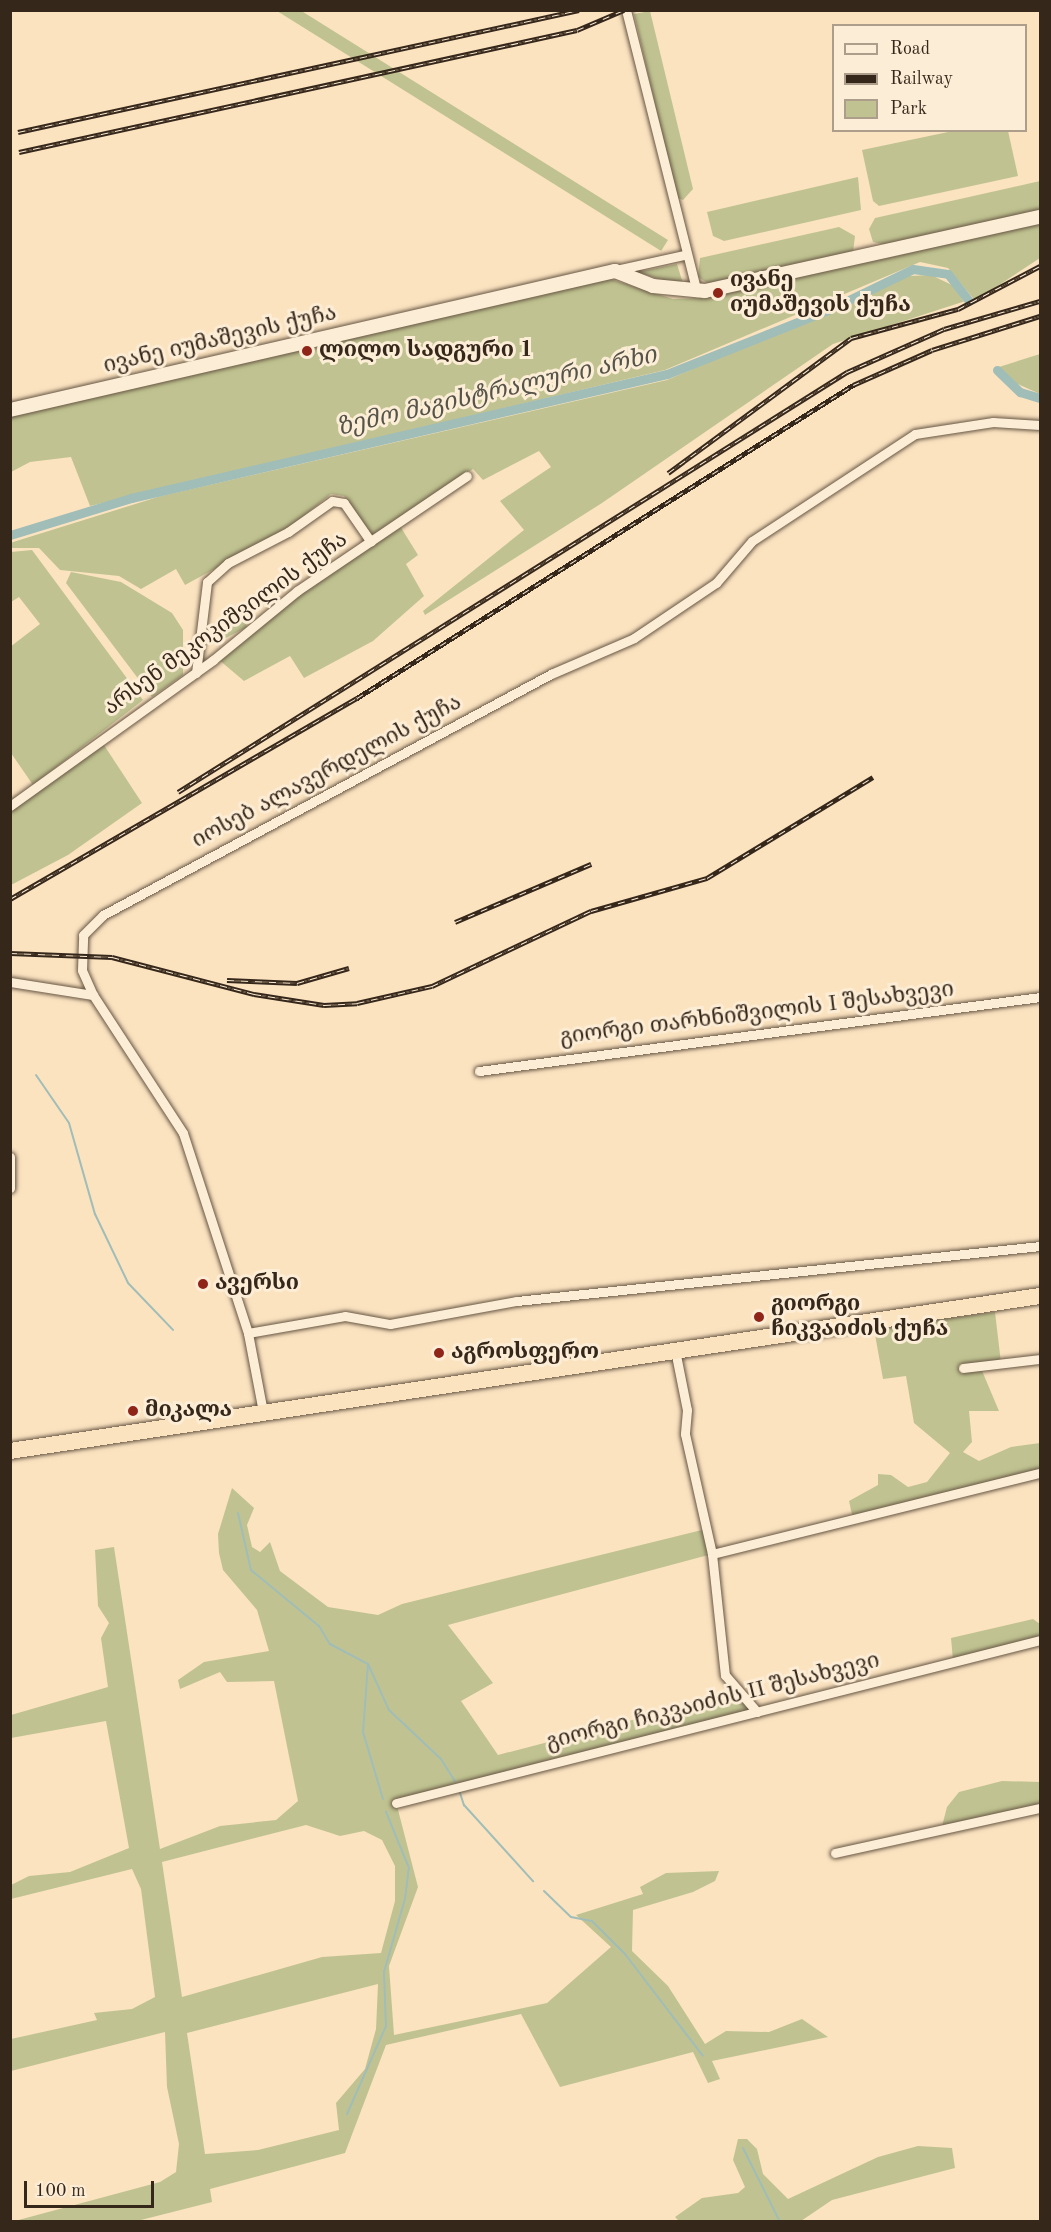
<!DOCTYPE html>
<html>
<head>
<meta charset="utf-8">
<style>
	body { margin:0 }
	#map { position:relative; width:1051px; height:2232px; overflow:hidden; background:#fbe3c0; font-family:"Old Standard TT","Noto Serif Georgian",serif }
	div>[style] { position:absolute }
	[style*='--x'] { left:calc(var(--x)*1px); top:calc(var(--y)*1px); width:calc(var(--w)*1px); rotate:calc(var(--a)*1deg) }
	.green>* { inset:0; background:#c0c391; transform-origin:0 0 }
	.stream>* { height:2px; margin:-1px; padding:0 1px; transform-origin:1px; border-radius:1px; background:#a0bdb8 }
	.canal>* { height:9px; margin:-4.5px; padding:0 4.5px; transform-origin:4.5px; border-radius:4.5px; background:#a0bdb8 }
	.roads { filter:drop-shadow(0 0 2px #675644) drop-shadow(0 0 2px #675644) }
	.street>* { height:9px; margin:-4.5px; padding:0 4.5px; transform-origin:4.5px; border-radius:4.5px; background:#fcedd6 }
	.secondary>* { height:14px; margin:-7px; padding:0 7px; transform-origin:7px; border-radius:7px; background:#fcedd6 }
	.highway>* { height:16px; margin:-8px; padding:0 8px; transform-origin:8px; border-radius:8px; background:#fbe3c0 }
	.rail>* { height:4.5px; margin-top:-2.25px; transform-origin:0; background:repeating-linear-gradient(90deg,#fcedd6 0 7px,#36271b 0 14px); box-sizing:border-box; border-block:2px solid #36271b }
	.dots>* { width:16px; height:16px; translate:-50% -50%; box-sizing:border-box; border:3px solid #fcedd6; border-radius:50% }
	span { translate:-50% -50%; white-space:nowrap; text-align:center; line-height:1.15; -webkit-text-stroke:6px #fcedd6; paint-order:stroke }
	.poi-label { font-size:22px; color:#36271b; font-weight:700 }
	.left { translate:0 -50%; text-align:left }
	.street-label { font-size:22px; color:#36271b }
	.water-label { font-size:24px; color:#56544a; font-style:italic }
	.frame { position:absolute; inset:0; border:12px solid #36271b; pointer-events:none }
	.legend { position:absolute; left:832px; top:24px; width:195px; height:108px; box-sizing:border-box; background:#fcedd6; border:2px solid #ad9e8b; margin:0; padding:8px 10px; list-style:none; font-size:18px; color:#36271b }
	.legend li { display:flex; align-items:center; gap:12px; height:30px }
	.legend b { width:30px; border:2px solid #ad9e8b }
	.scale { position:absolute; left:24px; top:2181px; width:130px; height:27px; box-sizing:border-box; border:3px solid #36271b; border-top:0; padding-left:8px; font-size:18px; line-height:21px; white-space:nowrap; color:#36271b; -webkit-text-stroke:4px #fcedd6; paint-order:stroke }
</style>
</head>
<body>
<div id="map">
	<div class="green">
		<div style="clip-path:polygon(650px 11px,693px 189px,683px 200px,677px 198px,634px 14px)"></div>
		<div style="clip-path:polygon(953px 131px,1008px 131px,1018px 176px,879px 206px,873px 201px,862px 150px)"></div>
		<div style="clip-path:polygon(858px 177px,861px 210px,724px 241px,713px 236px,707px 212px)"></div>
		<div style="clip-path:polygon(1040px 181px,1040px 211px,886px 245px,873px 242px,869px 229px,875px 218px)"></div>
		<div style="clip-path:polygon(1040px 223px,1040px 258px,984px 295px,833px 344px,602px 503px,425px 615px,423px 611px,524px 530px,500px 501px,551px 467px,539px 451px,483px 480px,473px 469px,373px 537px,344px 496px,331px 494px,286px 530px,185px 585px,176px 569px,141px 589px,119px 576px,60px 570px,39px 548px,11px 548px,10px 543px,161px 496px,667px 380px,909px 276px,931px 275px,954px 286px,964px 302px,973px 298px,948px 268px,920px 262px,665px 370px,90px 506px,71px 457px,30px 462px,11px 472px,11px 416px,607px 278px,673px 299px,702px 298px)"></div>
		<div style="clip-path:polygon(839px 227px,855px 236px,853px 252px,709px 284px,698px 277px,700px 258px)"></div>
		<div style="left:668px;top:240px;width:13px;height:674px;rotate:122deg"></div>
		<div style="clip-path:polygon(677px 264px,684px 287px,637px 272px)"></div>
		<div style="clip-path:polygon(1040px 354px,1040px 394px,1011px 381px,999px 367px)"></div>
		<div style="clip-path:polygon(400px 526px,418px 555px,406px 564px,424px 596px,373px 641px,304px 678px,290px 656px,244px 681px,218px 659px,288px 601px)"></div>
		<div style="clip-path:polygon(32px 550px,143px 700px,33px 785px,11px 753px,10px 647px,40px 624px,19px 597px,11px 602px,11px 552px)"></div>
		<div style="clip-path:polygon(71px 572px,121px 582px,172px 613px,183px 630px,183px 675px,152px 697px,66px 583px)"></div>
		<div style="left:239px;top:611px;width:18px;height:37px;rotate:63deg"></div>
		<div style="clip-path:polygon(102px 742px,142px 803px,68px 855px,11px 885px,11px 811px)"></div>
		<div style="clip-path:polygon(995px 1312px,1001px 1363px,980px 1366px,999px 1411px,969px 1411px,972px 1442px,963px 1452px,979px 1461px,1011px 1447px,1040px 1443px,1040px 1470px,853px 1519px,849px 1501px,878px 1485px,878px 1474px,891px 1475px,908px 1487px,927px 1482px,950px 1453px,914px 1423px,906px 1376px,883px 1379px,874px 1329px)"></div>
		<div style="clip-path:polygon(evenodd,232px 1488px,254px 1508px,247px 1525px,252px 1547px,260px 1552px,270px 1542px,280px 1571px,328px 1607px,378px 1615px,402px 1604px,706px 1529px,712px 1554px,448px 1625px,493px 1683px,461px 1701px,498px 1755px,720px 1697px,730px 1685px,757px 1712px,396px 1802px,418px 1887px,389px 1966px,394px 2035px,547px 2003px,611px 1947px,576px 1915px,643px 1894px,640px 1887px,666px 1873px,719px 1871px,715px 1881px,693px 1892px,633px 1910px,632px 1951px,668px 1986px,705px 2044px,726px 2031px,769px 2032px,802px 2019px,828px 2037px,712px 2061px,720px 2079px,708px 2083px,693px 2052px,560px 2087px,521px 2014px,386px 2045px,345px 2153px,210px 2189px,212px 2202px,133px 2222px,11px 2222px,160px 2182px,176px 2172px,179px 2144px,167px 2087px,165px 2032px,11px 2071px,11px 2039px,97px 2020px,94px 2013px,132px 2009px,155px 1997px,141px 1889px,132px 1869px,11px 1899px,11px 1885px,29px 1876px,70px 1872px,129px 1848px,106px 1721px,11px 1738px,11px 1715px,108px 1687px,101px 1638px,109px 1623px,98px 1606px,95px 1550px,114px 1547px,160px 1849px,220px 1826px,276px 1820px,298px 1801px,274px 1681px,227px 1682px,220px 1672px,180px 1689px,178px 1680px,204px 1662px,269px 1651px,257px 1610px,223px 1570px,219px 1553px,218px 1534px,232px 1488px,306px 1825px,340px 1836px,364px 1831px,382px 1840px,395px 1866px,395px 1901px,381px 1953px,322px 1957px,182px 1997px,162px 1862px,306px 1825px,232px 1488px,378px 1984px,376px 2029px,365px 2069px,336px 2103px,339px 2130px,258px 2150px,205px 2154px,187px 2033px,378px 1984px)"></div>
		<div style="clip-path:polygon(1033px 1619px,1040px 1624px,1040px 1640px,953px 1660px,951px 1638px)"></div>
		<div style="clip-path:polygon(1002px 1781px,1040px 1782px,1040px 1808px,941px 1830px,947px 1807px,959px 1792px)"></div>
		<div style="clip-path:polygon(738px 2139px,747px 2139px,757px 2149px,763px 2174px,788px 2199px,878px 2157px,918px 2146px,952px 2148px,955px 2168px,832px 2200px,801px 2221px,679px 2221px,675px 2217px,702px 2198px,738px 2193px,745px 2187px,733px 2160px)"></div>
	</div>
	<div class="stream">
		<div style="--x:36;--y:1075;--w:58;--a:55.5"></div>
		<div style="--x:69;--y:1123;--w:95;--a:74.1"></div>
		<div style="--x:95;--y:1214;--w:76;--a:64.4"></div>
		<div style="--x:128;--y:1283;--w:65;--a:46.2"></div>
		<div style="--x:238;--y:1513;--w:58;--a:77.2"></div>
		<div style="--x:251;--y:1570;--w:88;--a:39.5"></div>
		<div style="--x:319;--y:1626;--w:21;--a:59"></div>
		<div style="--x:330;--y:1644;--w:43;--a:27.8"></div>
		<div style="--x:368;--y:1664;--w:51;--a:65.5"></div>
		<div style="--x:389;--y:1710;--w:71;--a:43.3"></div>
		<div style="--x:441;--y:1759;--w:26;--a:58"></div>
		<div style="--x:368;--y:1664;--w:68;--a:94.2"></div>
		<div style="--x:363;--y:1732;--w:70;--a:73.4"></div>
		<div style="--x:460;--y:1793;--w:13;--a:72"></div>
		<div style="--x:464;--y:1805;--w:103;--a:47.8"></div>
		<div style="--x:544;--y:1891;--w:37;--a:44"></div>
		<div style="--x:571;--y:1917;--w:21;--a:11"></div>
		<div style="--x:592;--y:1921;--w:47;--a:45"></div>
		<div style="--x:625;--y:1954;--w:128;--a:52.6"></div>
		<div style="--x:347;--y:2114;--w:96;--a:-66.1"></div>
		<div style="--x:386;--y:2026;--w:54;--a:-92.1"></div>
		<div style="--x:384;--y:1972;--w:76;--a:-74"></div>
		<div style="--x:405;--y:1899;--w:31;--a:-83"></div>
		<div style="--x:409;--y:1868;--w:61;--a:-112.3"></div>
		<div style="--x:743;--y:2148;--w:83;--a:63.4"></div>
	</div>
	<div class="canal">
		<div style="--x:997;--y:370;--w:32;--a:44"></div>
		<div style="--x:1020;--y:392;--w:21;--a:17"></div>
		<div style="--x:10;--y:535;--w:127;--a:-17"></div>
		<div style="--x:131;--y:498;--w:550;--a:-13.03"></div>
		<div style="--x:667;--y:374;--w:173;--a:-21.7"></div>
		<div style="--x:828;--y:310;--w:94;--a:-25.8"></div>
		<div style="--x:913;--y:269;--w:35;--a:8"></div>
		<div style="--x:948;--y:274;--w:33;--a:52"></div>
	</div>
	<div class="roads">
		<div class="street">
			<div style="--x:626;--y:10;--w:291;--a:75.9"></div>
			<div style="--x:616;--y:270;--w:70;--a:-12.4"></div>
			<div style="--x:196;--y:673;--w:92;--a:-83.1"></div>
			<div style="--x:207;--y:582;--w:28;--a:-42"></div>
			<div style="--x:228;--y:563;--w:68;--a:-27.3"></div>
			<div style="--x:288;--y:532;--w:54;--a:-35.2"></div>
			<div style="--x:332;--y:501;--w:12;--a:9"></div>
			<div style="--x:344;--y:503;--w:47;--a:55.3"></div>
			<div style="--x:10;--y:806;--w:250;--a:-35.7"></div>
			<div style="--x:213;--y:660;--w:109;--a:-39.4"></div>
			<div style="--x:297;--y:591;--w:205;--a:-34.1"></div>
			<div style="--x:10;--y:982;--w:84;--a:8.9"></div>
			<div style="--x:479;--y:1071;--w:566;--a:-7.51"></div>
			<div style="--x:10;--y:1157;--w:31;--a:90"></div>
			<div style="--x:248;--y:1333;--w:98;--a:-9.9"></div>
			<div style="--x:345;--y:1316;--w:46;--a:10.1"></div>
			<div style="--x:390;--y:1324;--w:129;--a:-10.3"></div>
			<div style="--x:517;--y:1301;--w:526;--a:-6"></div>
			<div style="--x:675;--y:1350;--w:61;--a:78.7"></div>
			<div style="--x:687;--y:1410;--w:24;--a:95"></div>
			<div style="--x:685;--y:1434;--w:123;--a:77.3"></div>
			<div style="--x:712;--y:1554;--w:122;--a:83.9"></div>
			<div style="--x:725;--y:1675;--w:49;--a:49.1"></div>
			<div style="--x:963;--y:1368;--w:78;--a:-6.7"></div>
			<div style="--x:263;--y:1412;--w:80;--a:-100.8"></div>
			<div style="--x:248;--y:1333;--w:210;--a:-108"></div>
			<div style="--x:183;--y:1133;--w:165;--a:-123.1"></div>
			<div style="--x:93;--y:995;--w:27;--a:-114"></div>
			<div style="--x:82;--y:970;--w:35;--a:-88"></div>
			<div style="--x:83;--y:935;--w:28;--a:-45"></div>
			<div style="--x:103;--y:915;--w:509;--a:-28.28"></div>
			<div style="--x:551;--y:674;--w:90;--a:-23.4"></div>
			<div style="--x:634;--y:638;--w:99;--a:-33.9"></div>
			<div style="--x:716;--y:583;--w:55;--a:-49.4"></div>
			<div style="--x:752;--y:541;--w:195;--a:-33.3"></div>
			<div style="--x:915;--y:434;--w:79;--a:-8.7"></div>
			<div style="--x:993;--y:422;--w:47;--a:3.7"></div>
			<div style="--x:712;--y:1554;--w:338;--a:-13.9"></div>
			<div style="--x:396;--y:1803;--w:664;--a:-14.2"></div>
			<div style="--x:835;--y:1853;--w:210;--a:-12.4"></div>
		</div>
		<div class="secondary">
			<div style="--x:10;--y:410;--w:621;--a:-12.94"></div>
			<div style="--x:615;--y:271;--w:41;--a:21.5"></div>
			<div style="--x:653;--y:286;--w:52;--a:5.5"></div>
			<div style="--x:705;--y:291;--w:343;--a:-12.5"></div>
		</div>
		<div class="highway">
			<div style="--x:10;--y:1451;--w:1042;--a:-8.56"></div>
		</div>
	</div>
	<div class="rail">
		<div style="--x:18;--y:132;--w:574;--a:-12.27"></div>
		<div style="--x:19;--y:152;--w:571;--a:-12.33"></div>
		<div style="--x:577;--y:30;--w:51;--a:-23.1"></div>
		<div style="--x:668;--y:473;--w:227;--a:-36.4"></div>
		<div style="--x:851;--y:338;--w:111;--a:-15.2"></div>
		<div style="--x:958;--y:309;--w:93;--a:-27.7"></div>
		<div style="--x:178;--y:792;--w:790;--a:-32.12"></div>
		<div style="--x:847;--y:372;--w:106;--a:-23.9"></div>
		<div style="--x:944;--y:329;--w:100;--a:-16.3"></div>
		<div style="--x:10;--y:899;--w:401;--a:-30.1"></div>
		<div style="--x:357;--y:698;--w:587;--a:-32.25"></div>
		<div style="--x:853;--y:385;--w:86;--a:-23.9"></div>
		<div style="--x:932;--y:350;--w:113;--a:-17.5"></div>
		<div style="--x:455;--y:922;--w:148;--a:-23.1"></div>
		<div style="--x:10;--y:953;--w:102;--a:2.2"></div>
		<div style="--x:112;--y:957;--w:147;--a:14.6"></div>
		<div style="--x:254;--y:994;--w:71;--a:8.9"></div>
		<div style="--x:324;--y:1005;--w:33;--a:-3"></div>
		<div style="--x:357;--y:1003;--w:77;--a:-12.8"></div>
		<div style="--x:432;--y:986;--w:176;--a:-25.3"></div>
		<div style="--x:591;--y:911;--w:121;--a:-15.9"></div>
		<div style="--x:707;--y:878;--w:194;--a:-31.3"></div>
		<div style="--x:227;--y:980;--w:70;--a:2.5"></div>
		<div style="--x:297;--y:983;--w:54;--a:-16.1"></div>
	</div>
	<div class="dots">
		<div style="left:718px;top:293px;background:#8f2418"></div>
		<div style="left:307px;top:351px;background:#8f2418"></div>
		<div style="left:203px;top:1284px;background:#8f2418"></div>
		<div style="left:759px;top:1317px;background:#8f2418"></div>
		<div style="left:439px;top:1353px;background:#8f2418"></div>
		<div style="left:133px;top:1411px;background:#8f2418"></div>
	</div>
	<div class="poi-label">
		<span class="left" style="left:730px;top:293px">ივანე<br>იუმაშევის ქუჩა</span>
		<span class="left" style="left:319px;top:351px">ლილო სადგური 1</span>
		<span class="left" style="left:215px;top:1284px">ავერსი</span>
		<span class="left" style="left:771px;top:1317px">გიორგი<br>ჩიკვაიძის ქუჩა</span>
		<span class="left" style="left:451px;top:1353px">აგროსფერო</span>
		<span class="left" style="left:145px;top:1411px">მიკალა</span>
	</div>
	<div class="street-label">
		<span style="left:220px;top:340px;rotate:-13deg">ივანე იუმაშევის ქუჩა</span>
		<span style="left:226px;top:624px;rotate:-36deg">არსენ მეკოკიშვილის ქუჩა</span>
		<span style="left:327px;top:772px;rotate:-28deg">იოსებ ალავერდელის ქუჩა</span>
		<span style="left:757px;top:1014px;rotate:-7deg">გიორგი თარხნიშვილის I შესახვევი</span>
		<span style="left:713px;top:1702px;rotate:-14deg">გიორგი ჩიკვაიძის II შესახვევი</span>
	</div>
	<div class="water-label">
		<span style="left:497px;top:393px;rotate:-13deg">ზემო მაგისტრალური არხი</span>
	</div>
	<div class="frame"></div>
	<ul class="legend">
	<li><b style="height:8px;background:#fcedd6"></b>Road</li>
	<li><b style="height:8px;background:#36271b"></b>Railway</li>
	<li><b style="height:16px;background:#c0c391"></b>Park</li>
	</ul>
	<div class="scale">100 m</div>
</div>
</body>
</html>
